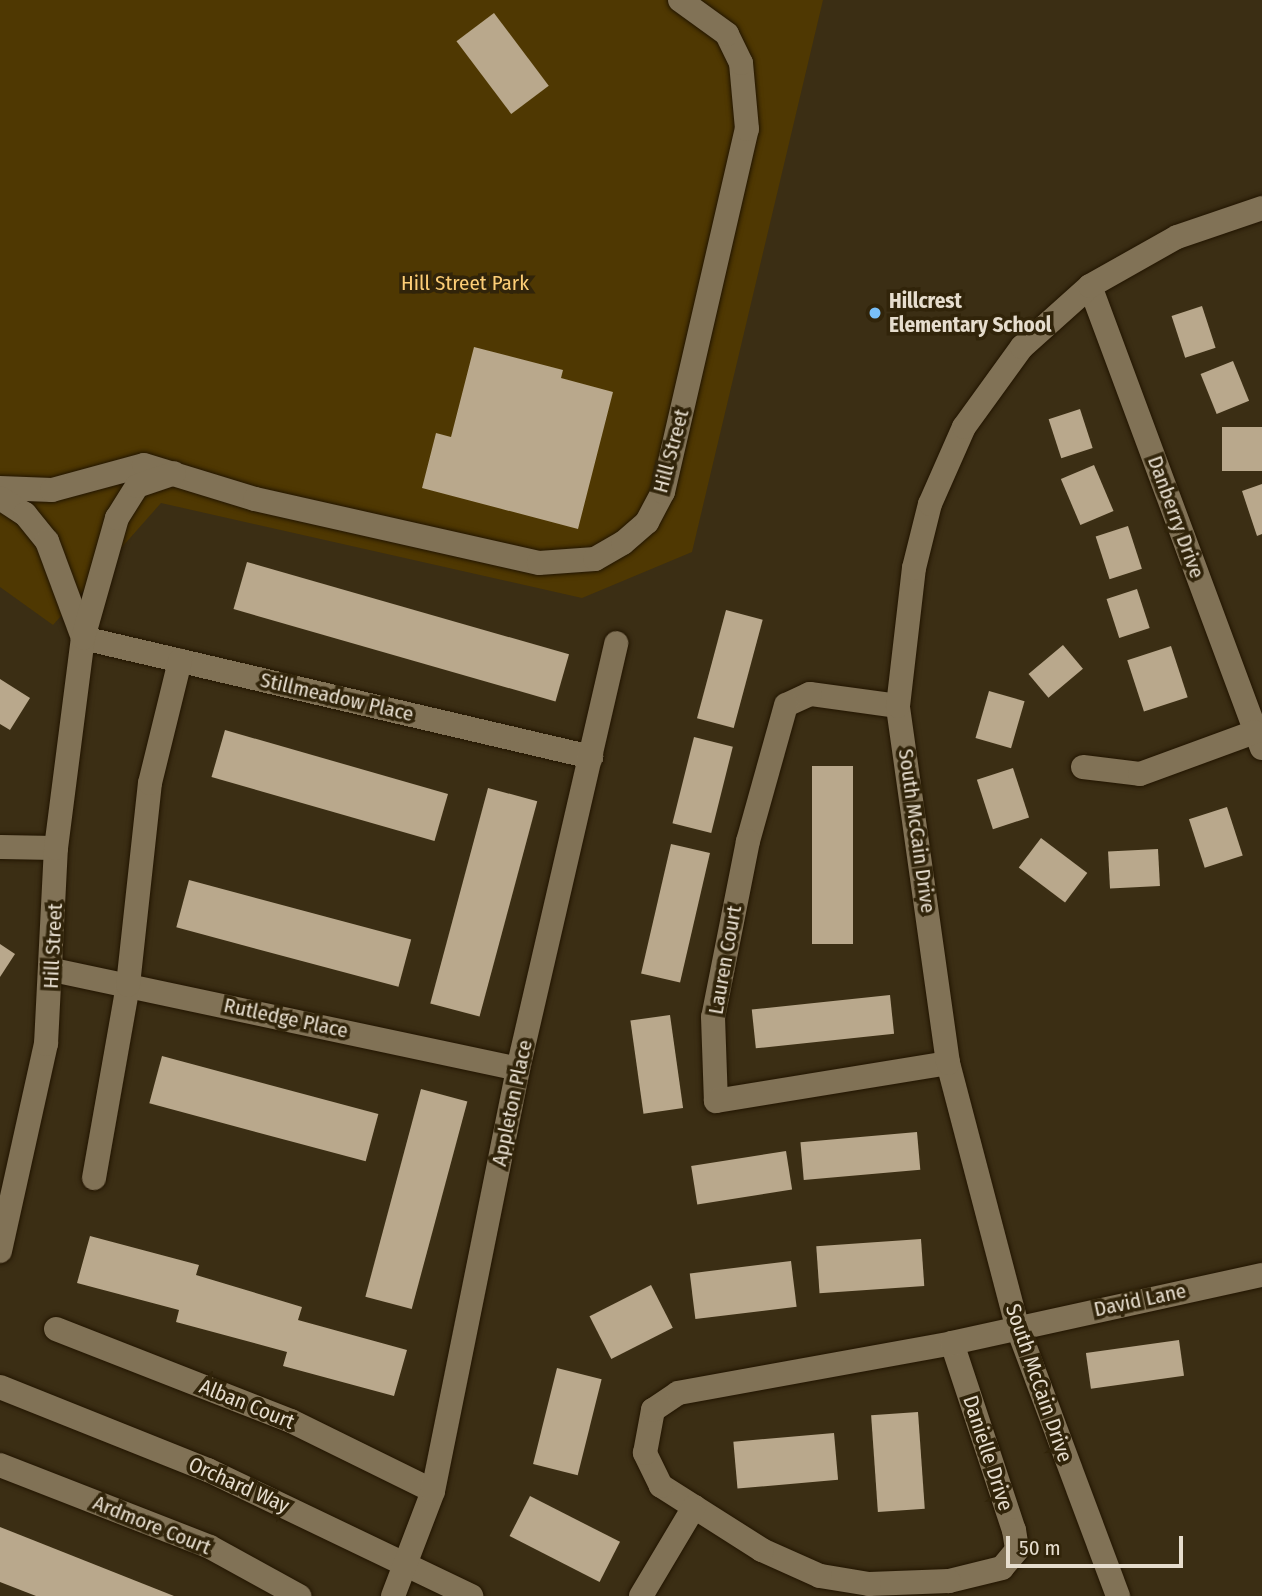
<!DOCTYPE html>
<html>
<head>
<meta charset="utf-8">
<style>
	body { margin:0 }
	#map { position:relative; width:1262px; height:1596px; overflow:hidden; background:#3b2e14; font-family:"Fira Sans Condensed",sans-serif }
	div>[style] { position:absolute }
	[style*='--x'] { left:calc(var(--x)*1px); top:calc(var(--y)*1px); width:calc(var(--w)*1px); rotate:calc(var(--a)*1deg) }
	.green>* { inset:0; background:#4f3802 }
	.building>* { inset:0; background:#b9a88c; transform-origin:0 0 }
	.roads { filter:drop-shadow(0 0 2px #221500) drop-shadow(0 0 2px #221500) }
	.minor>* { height:24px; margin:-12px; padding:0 12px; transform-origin:12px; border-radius:12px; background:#817256 }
	.dots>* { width:19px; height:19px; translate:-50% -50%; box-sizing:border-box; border:4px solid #31240a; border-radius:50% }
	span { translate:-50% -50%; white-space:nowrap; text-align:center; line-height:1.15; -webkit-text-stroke:7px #31240a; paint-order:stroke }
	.park-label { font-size:21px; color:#fccd76 }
	.poi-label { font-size:21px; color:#e6ddce; font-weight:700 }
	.left { translate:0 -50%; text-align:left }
	.street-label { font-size:21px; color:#e6ddce }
	.scale { position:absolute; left:1006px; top:1536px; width:177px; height:32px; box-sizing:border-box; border:4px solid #e6ddce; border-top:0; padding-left:9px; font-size:21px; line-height:24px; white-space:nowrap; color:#e6ddce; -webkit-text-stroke:5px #31240a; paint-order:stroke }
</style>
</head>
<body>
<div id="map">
	<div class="green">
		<div style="clip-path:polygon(0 0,823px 0,692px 552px,582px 598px,161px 503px,53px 625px,0 587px)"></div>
	</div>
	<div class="building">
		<div style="left:494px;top:13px;width:91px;height:47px;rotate:53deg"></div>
		<div style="left:1202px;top:306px;width:44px;height:32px;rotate:72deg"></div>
		<div style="clip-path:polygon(474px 347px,563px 370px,561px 378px,613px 392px,578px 529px,422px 488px,436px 433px,451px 437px)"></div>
		<div style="left:1233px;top:361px;width:43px;height:35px;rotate:68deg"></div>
		<div style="left:1080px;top:409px;width:41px;height:33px;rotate:72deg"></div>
		<div style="left:1222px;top:427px;width:40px;height:44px"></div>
		<div style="left:1094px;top:465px;width:50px;height:36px;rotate:67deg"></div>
		<div style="clip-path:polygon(1262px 484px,1262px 534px,1257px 536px,1242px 491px)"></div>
		<div style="left:1128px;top:526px;width:45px;height:34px;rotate:72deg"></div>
		<div style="left:247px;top:562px;width:335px;height:49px;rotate:16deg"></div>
		<div style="left:1137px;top:589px;width:41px;height:32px;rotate:72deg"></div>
		<div style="left:726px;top:610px;width:38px;height:112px;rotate:15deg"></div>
		<div style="left:1063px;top:645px;width:31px;height:45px;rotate:50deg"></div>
		<div style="left:1171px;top:646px;width:54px;height:46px;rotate:72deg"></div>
		<div style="clip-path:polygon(0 679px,30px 698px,10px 730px,0 724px)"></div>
		<div style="left:989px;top:691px;width:37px;height:49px;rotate:16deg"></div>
		<div style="left:225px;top:730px;width:232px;height:49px;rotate:16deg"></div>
		<div style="left:694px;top:737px;width:40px;height:89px;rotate:14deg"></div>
		<div style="left:812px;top:766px;width:41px;height:178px"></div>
		<div style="left:1013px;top:768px;width:52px;height:38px;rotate:72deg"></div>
		<div style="left:488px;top:788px;width:51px;height:223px;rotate:15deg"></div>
		<div style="left:1227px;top:807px;width:51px;height:40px;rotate:72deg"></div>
		<div style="left:1041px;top:838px;width:58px;height:37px;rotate:37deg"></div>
		<div style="left:671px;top:844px;width:40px;height:133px;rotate:13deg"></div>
		<div style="left:1158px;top:849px;width:37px;height:50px;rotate:87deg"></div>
		<div style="left:189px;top:880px;width:230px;height:49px;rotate:15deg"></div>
		<div style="clip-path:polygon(0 944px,15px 954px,0 977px)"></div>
		<div style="left:890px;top:995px;width:39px;height:139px;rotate:84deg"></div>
		<div style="left:670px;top:1015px;width:94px;height:40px;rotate:82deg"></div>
		<div style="left:162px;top:1056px;width:224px;height:49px;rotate:15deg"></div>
		<div style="left:421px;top:1089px;width:48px;height:215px;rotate:15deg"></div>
		<div style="left:917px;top:1132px;width:38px;height:117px;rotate:85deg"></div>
		<div style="left:786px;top:1151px;width:39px;height:96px;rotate:81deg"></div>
		<div style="clip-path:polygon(90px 1236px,199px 1265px,196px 1275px,302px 1307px,298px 1320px,407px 1350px,394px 1396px,283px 1366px,287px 1352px,176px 1322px,179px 1310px,77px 1283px)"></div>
		<div style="left:921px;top:1239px;width:47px;height:105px;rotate:86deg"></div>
		<div style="left:791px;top:1261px;width:46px;height:102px;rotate:83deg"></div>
		<div style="left:651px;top:1285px;width:48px;height:69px;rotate:63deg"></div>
		<div style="left:1179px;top:1340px;width:36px;height:94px;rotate:82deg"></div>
		<div style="left:557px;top:1368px;width:46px;height:99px;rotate:14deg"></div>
		<div style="left:918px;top:1412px;width:97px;height:47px;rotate:86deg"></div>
		<div style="left:834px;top:1433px;width:47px;height:101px;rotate:85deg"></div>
		<div style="left:530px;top:1496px;width:101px;height:45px;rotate:27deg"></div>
		<div style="clip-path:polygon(0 1527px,174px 1596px,36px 1596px,0 1582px)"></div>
	</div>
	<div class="roads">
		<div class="minor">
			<div style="--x:1090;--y:286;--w:493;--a:69.6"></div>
			<div style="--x:0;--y:488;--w:52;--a:2.2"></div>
			<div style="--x:52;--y:490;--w:95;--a:-15.2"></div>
			<div style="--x:144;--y:465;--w:116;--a:17"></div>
			<div style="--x:255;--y:499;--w:291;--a:12.7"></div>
			<div style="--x:539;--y:563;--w:56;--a:-4.1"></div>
			<div style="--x:595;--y:559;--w:32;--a:-30"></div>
			<div style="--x:623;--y:543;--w:32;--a:-41"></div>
			<div style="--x:647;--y:522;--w:34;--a:-62"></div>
			<div style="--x:663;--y:492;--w:373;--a:-77"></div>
			<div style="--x:747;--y:129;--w:66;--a:-95.2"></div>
			<div style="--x:741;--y:63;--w:32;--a:-116"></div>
			<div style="--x:727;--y:34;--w:58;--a:-144.1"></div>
			<div style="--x:0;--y:498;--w:30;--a:33"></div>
			<div style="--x:25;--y:514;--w:35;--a:51"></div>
			<div style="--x:47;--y:541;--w:103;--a:69.6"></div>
			<div style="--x:83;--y:638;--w:522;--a:13.18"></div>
			<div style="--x:898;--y:706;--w:89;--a:-172.2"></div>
			<div style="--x:810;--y:694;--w:26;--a:155"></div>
			<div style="--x:786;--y:705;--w:141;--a:105.6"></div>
			<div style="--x:748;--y:841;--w:179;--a:101.2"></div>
			<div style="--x:713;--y:1017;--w:84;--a:88"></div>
			<div style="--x:716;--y:1101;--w:235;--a:-9.3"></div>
			<div style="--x:1083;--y:767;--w:57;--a:7"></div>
			<div style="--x:1140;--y:774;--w:122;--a:-20.1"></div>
			<div style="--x:0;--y:847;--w:56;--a:1"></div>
			<div style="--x:53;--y:970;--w:475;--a:12"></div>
			<div style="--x:94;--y:1178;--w:196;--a:-80"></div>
			<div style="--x:128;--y:985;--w:203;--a:-83.8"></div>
			<div style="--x:150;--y:783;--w:126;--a:-76.2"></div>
			<div style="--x:0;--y:1251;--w:212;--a:-77.5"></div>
			<div style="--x:46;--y:1044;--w:196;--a:-87.1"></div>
			<div style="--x:56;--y:848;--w:212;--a:-82.7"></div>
			<div style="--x:83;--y:638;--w:125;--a:-74.2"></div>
			<div style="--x:117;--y:518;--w:38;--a:-58"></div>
			<div style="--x:137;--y:486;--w:39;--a:-19"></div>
			<div style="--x:56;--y:1329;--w:252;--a:21.4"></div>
			<div style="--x:291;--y:1421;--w:158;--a:26.2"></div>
			<div style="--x:952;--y:1343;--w:197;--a:71.7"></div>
			<div style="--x:1014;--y:1530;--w:20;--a:81"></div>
			<div style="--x:1017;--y:1550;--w:23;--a:130"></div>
			<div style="--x:1002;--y:1568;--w:55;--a:166.2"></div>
			<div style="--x:949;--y:1581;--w:80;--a:177.9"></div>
			<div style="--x:869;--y:1584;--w:50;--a:-170.7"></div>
			<div style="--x:820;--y:1576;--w:64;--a:-155.9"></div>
			<div style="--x:762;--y:1550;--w:120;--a:-147.6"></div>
			<div style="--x:661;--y:1486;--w:37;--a:-116"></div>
			<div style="--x:645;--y:1453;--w:44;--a:-79.5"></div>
			<div style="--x:653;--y:1410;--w:30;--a:-34"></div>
			<div style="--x:678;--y:1393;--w:279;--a:-10.3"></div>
			<div style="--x:952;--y:1343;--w:317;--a:-12.4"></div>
			<div style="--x:0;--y:1387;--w:224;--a:21.8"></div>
			<div style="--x:208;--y:1470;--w:292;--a:25.6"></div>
			<div style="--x:0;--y:1465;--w:225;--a:21.3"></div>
			<div style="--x:210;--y:1547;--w:102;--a:28.8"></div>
			<div style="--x:393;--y:1596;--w:112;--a:-69.1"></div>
			<div style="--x:433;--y:1491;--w:430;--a:-78.6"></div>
			<div style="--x:518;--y:1069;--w:437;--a:-77"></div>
			<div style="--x:641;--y:1596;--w:104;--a:-59.2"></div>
			<div style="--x:1118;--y:1596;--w:288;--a:-110.5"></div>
			<div style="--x:1017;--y:1326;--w:272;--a:-104.7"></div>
			<div style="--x:948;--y:1063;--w:360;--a:-98"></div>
			<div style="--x:898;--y:706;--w:139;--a:-83.4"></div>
			<div style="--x:914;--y:568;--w:66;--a:-76"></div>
			<div style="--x:930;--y:504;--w:84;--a:-66.2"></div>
			<div style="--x:964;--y:427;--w:99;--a:-54.1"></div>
			<div style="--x:1022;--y:347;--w:91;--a:-41.9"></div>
			<div style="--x:1090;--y:286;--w:100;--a:-29.4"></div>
			<div style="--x:1177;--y:237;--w:90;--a:-18.8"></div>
		</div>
	</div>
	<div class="dots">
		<div style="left:875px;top:313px;background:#79bff8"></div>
	</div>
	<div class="park-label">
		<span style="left:465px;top:283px">Hill Street Park</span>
	</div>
	<div class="poi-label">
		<span class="left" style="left:889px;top:313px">Hillcrest<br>Elementary School</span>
	</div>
	<div class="street-label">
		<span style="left:671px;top:451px;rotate:-75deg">Hill Street</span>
		<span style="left:1176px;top:517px;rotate:70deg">Danberry Drive</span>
		<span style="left:337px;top:697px;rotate:13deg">Stillmeadow Place</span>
		<span style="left:917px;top:831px;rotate:82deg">South McCain Drive</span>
		<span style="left:53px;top:946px;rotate:-87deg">Hill Street</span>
		<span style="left:725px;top:960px;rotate:-80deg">Lauren Court</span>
		<span style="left:286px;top:1018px;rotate:12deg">Rutledge Place</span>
		<span style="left:512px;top:1103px;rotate:-78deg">Appleton Place</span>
		<span style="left:1140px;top:1300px;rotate:-12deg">David Lane</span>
		<span style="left:1039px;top:1383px;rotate:71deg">South McCain Drive</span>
		<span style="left:247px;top:1404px;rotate:22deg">Alban Court</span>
		<span style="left:988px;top:1453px;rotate:72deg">Danielle Drive</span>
		<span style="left:239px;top:1485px;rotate:24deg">Orchard Way</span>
		<span style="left:152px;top:1525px;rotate:22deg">Ardmore Court</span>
	</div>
	<div class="scale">50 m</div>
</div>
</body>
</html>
